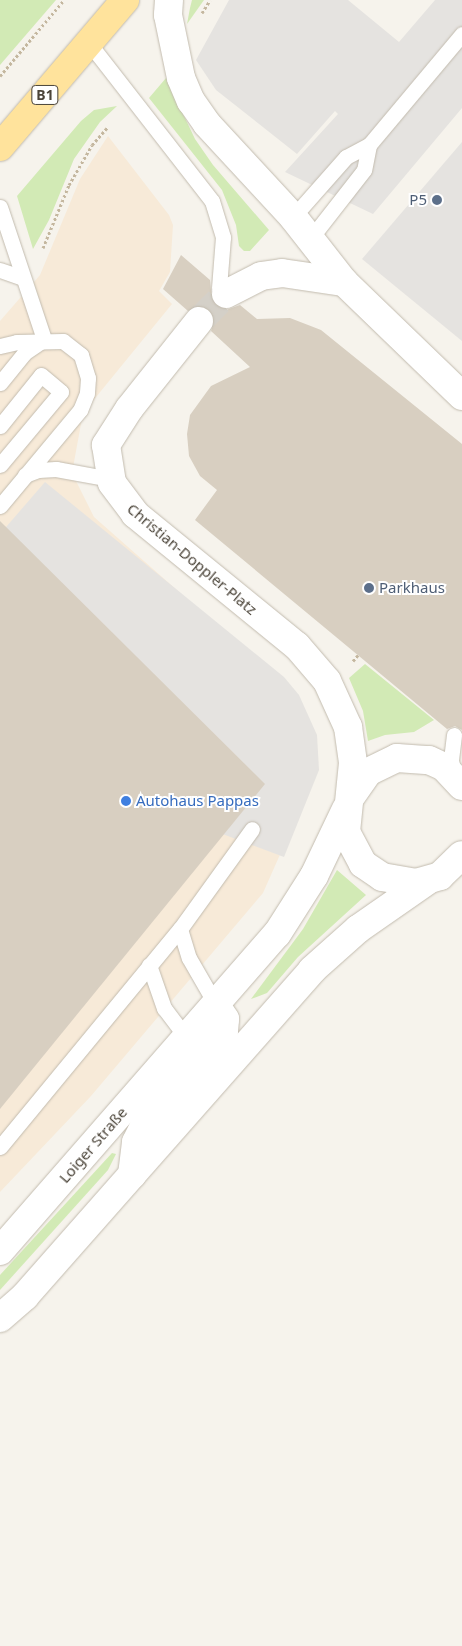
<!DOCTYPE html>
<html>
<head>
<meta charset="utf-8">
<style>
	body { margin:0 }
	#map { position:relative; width:462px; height:1646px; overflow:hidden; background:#f6f3ec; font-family:"Noto Sans",sans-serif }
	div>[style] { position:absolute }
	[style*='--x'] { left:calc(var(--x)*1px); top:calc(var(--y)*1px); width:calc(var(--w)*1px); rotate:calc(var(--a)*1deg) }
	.commercial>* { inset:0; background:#f7ead8 }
	.green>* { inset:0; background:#d2eab5 }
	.parking>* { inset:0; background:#e5e3e0 }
	.building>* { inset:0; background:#d8cfc1 }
	.street-tunnel>* { height:28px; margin-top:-14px; transform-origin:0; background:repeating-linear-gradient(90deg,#d4d0c8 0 28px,transparent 0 42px) }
	.path>* { height:3px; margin-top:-1.5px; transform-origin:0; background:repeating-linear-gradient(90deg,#c4b79f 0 2.5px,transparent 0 5px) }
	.roads { filter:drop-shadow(0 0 1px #c2bbae) drop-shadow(0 0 1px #c2bbae) }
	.lane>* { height:15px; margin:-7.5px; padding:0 7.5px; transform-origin:7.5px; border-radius:7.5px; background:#fff }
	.street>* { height:28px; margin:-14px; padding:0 14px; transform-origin:14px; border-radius:14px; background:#fff }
	.primary>* { height:28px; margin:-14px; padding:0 14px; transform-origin:14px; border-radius:14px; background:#ffe39c }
	.dots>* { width:14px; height:14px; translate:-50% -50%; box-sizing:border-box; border:2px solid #fff; border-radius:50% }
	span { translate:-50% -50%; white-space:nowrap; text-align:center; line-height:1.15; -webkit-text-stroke:4px #fff; paint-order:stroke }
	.shield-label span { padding:1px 4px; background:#fff; border:1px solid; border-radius:4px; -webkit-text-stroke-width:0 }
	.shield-label { font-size:14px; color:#4b4439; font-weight:700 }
	.service-label { font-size:15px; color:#4e5e75 }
	.right { translate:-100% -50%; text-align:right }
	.left { translate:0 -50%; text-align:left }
	.street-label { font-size:15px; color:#4b4439 }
	.shop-label { font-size:15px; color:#366cbe }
</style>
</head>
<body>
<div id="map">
	<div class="commercial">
		<div style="clip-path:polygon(108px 136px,169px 215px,173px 225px,170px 272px,159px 291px,172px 304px,83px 413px,72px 473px,94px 517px,280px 681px,313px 780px,263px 893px,91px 1096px,0 1192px,0 321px,40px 275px,80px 179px)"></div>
	</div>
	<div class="green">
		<div style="clip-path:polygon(0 0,56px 0,0 65px)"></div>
		<div style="clip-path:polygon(192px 0,204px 0,187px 24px,190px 8px)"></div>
		<div style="clip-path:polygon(166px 78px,195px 139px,213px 165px,269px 230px,250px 251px,244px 251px,239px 246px,236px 225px,222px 190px,149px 98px)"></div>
		<div style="clip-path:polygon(117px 106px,100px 122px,74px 159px,49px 220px,33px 249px,17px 196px,81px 121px,94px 110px)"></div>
		<div style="clip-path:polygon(365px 664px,434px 720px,414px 732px,385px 735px,368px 741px,363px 711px,349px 678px)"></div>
		<div style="clip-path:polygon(337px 870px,366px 895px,298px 957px,267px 993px,251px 999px,303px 929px)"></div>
		<div style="clip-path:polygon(112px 1153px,116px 1154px,108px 1170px,0 1290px,0 1275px)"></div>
	</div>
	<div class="parking">
		<div style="clip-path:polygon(229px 0,348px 0,399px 42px,435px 0,462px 0,462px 108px,373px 214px,285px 172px,338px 114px,335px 111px,297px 154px,216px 90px,196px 60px)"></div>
		<div style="clip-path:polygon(462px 142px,462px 341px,362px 259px)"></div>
		<div style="clip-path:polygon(45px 482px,284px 677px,299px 695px,317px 735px,319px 770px,284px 857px,209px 829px,0 534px)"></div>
	</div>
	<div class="building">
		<div style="clip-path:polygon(181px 255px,210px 280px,212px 301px,217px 307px,226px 310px,240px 305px,257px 319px,290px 318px,321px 330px,462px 444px,462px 730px,455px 726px,447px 729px,195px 520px,217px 490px,200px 476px,189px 456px,187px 434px,190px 415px,211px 386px,250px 367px,211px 331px,214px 323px,209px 309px,201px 306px,188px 311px,163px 289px)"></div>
		<div style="clip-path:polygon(0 521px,265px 784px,0 1109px)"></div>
	</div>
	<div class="street-tunnel">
		<div style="--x:199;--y:321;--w:38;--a:-45"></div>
	</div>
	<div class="path">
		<div style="--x:202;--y:13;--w:15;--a:-58"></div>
		<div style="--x:0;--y:76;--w:99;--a:-49.9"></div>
		<div style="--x:43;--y:248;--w:68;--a:-67.6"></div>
		<div style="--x:69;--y:185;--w:46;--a:-60.1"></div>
		<div style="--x:92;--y:145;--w:23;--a:-49"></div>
		<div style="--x:353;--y:661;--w:8;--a:-50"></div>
	</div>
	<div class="roads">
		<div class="lane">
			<div style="--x:89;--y:43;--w:200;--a:52.1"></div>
			<div style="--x:212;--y:201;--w:38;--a:73"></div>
			<div style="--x:223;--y:237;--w:51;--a:94.5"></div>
			<div style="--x:369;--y:145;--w:145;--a:-50"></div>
			<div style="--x:0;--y:207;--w:139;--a:71.6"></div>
			<div style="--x:293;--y:217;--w:80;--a:-48.5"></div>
			<div style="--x:346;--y:157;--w:26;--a:-28"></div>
			<div style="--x:369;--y:145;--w:25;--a:101"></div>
			<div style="--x:364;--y:170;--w:88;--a:128"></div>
			<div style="--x:0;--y:270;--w:24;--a:19"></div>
			<div style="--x:0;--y:346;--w:17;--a:-13"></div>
			<div style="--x:17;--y:342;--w:46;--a:-1.2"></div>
			<div style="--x:63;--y:341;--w:23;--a:38"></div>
			<div style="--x:81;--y:355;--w:24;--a:73"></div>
			<div style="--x:88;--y:378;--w:15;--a:94"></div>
			<div style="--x:87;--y:393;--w:18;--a:112"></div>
			<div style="--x:80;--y:410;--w:125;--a:129.8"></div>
			<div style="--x:0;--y:383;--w:38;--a:-51"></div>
			<div style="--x:24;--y:353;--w:23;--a:-34"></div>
			<div style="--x:0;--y:426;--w:65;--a:-51.2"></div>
			<div style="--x:41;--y:375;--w:26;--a:40"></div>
			<div style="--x:61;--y:392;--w:95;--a:129.9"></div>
			<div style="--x:25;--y:475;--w:14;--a:-21"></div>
			<div style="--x:38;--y:470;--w:18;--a:-3"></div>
			<div style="--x:56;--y:469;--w:56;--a:10.3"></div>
			<div style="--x:454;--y:735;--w:26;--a:97"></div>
			<div style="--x:451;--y:761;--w:16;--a:75"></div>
			<div style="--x:180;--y:929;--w:30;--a:73"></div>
			<div style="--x:189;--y:958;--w:54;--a:60.1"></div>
			<div style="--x:149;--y:965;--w:46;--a:70.8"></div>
			<div style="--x:164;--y:1008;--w:38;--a:53"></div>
			<div style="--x:0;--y:1147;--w:283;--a:-50.5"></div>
			<div style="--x:180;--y:929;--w:123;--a:-54.2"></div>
		</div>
		<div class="street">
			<div style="--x:169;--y:0;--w:15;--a:94"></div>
			<div style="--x:168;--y:15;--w:64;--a:78.3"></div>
			<div style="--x:181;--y:78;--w:25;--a:67"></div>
			<div style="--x:191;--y:101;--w:28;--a:55"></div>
			<div style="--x:207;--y:124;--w:127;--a:47.2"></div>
			<div style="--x:293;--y:217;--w:83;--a:51.9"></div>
			<div style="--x:344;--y:282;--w:164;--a:44"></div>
			<div style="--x:226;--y:294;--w:39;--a:-27"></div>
			<div style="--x:261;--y:276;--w:21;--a:-8"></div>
			<div style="--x:282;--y:273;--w:63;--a:8.3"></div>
			<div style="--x:199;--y:321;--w:112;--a:128.5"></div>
			<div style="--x:129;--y:409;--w:43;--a:122.6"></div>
			<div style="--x:106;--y:445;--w:38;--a:81"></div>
			<div style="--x:112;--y:483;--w:39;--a:53"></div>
			<div style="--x:135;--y:514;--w:209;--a:39.2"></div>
			<div style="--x:297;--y:646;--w:46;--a:49.4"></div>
			<div style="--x:327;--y:681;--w:51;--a:65.5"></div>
			<div style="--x:348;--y:727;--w:36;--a:82"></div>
			<div style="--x:353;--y:763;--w:69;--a:95.8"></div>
			<div style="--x:346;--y:832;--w:36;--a:62"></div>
			<div style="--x:363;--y:864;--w:23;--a:34"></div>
			<div style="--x:382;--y:877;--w:35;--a:10"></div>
			<div style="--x:416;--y:883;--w:25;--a:-16"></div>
			<div style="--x:440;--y:876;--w:30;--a:-44"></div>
			<div style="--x:350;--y:798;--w:32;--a:-55"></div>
			<div style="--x:368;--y:772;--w:32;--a:-26"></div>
			<div style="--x:397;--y:758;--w:32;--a:4"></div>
			<div style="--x:429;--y:760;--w:17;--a:25"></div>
			<div style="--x:444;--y:767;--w:26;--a:47"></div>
			<div style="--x:132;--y:1175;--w:33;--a:-83"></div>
			<div style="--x:136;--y:1142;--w:18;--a:-63"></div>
			<div style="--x:144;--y:1126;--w:124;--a:-49.9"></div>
			<div style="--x:224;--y:1031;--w:12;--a:-85"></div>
			<div style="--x:225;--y:1019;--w:17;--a:-123"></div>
			<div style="--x:0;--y:1251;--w:421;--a:-48.9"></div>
			<div style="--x:277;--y:934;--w:69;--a:-57.5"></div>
			<div style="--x:314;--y:876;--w:74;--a:-64.5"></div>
			<div style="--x:0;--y:1318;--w:33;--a:-41"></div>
			<div style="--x:25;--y:1296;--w:434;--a:-48.6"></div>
			<div style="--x:312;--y:970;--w:62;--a:-41.7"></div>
			<div style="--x:358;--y:929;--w:84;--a:-34.8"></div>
		</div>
		<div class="primary">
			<div style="--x:0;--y:147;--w:193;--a:-49.6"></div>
		</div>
	</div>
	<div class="dots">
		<div style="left:437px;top:200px;background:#5c6f8a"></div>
		<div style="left:369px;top:588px;background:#5c6f8a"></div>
		<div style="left:126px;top:801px;background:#3f7fe0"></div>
	</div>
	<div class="shield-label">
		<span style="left:45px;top:95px">B1</span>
	</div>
	<div class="service-label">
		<span class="right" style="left:427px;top:200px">P5</span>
		<span class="left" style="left:379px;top:588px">Parkhaus</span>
	</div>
	<div class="street-label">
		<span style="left:192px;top:559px;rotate:40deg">Christian-Doppler-Platz</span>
		<span style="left:93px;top:1145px;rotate:-49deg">Loiger Straße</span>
	</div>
	<div class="shop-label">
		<span class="left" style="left:136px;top:801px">Autohaus Pappas</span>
	</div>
</div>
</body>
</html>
